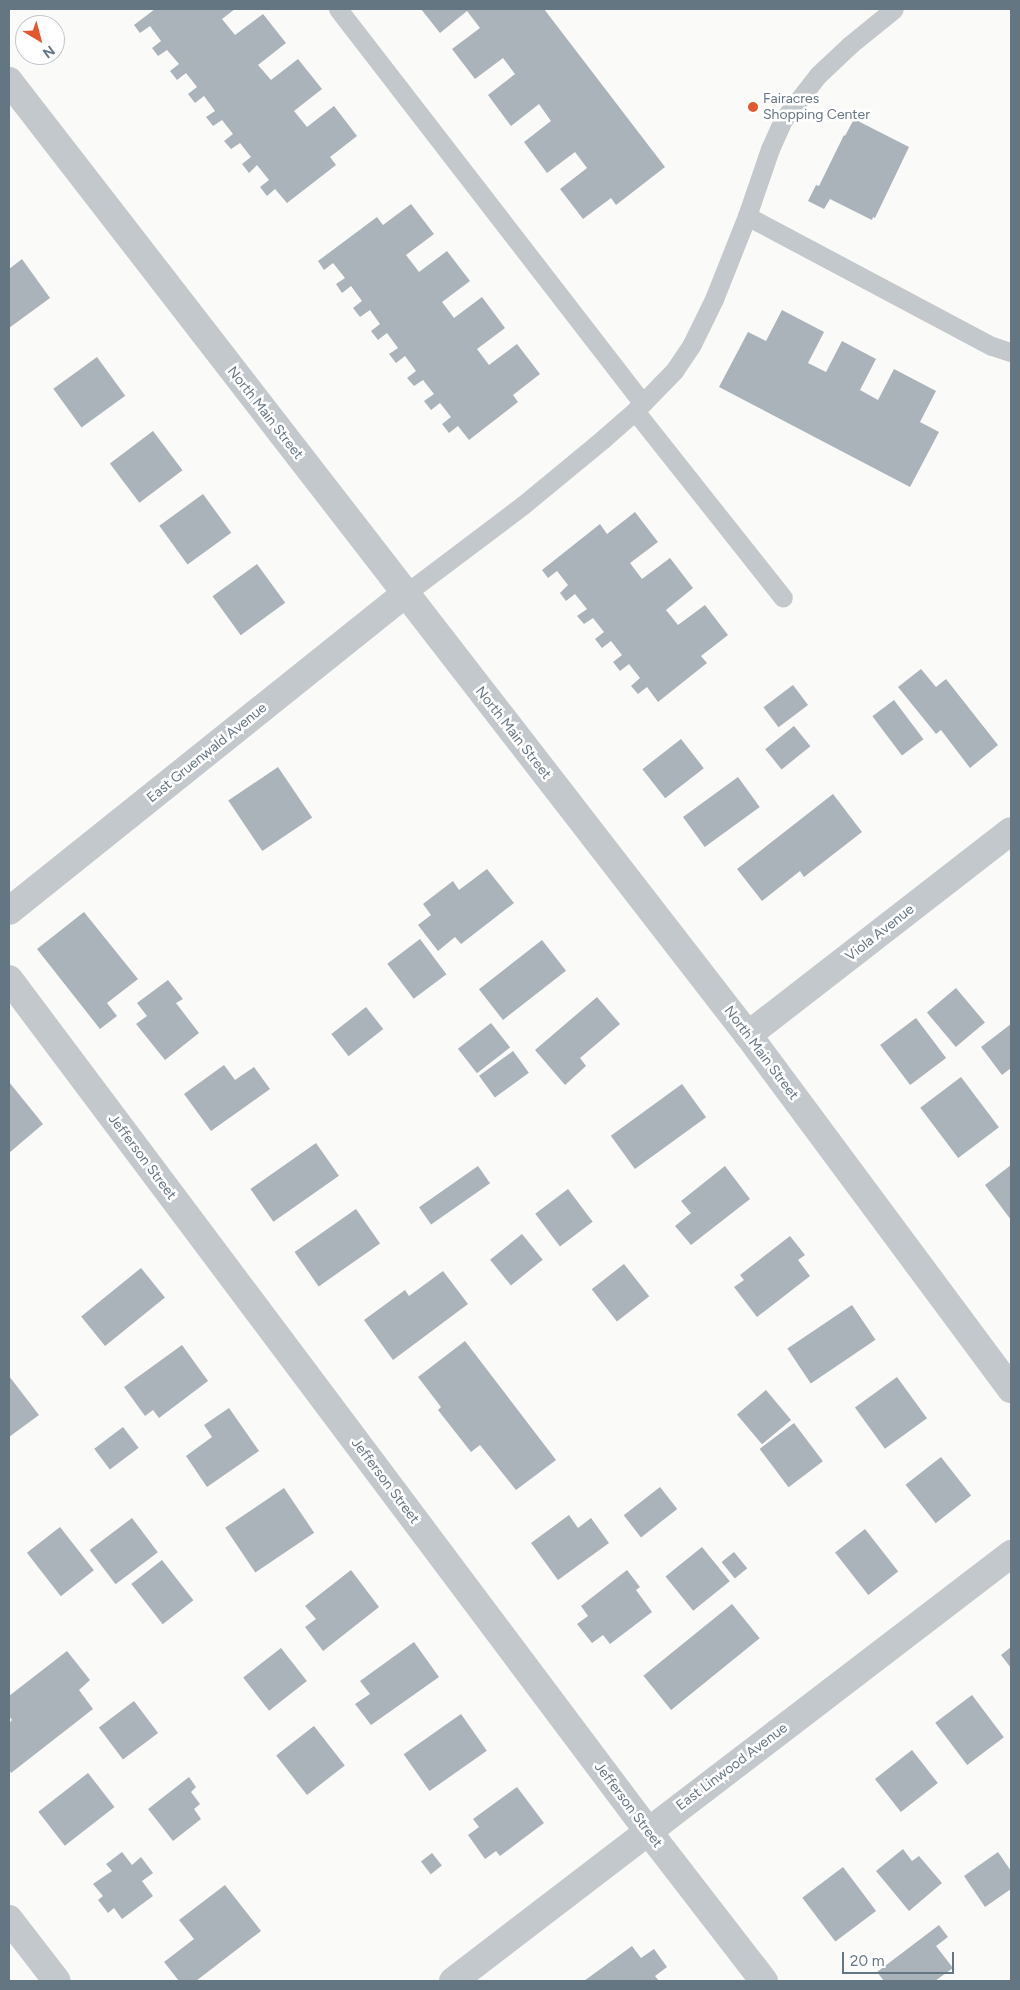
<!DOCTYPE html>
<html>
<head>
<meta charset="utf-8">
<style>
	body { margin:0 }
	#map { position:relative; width:1020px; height:1990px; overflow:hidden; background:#fafaf8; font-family:Figtree,sans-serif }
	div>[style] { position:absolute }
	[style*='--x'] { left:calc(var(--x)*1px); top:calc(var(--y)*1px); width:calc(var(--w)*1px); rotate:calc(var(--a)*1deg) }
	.building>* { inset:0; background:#aab3b9; transform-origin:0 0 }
	.lane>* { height:19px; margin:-9.5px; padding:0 9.5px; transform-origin:9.5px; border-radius:9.5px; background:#c3c8cc }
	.street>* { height:28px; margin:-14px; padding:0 14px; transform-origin:14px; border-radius:14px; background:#c3c8cc }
	.dots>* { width:14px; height:14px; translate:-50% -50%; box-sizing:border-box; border:2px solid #fff; border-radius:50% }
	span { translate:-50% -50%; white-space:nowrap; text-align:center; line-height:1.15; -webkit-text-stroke:5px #fff; paint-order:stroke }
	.poi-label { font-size:14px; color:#657683 }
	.left { translate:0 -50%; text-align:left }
	.street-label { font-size:14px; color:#657683 }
	.frame { position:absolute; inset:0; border:10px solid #657683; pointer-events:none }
	.north { position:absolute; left:15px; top:15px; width:50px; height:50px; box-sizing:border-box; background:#fff; border:1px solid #c1c8cd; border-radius:50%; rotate:143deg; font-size:14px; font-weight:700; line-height:20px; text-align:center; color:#657683 }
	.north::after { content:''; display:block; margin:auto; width:18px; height:22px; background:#e4572e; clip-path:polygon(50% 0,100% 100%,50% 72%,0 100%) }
	.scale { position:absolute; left:842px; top:1952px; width:112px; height:22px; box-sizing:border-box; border:2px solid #657683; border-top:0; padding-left:6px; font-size:15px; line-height:18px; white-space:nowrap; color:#657683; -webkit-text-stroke:4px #fff; paint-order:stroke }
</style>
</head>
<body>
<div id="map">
	<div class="building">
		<div style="clip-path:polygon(155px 9px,235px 9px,222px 19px,235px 35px,263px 14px,286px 43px,258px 65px,271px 80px,298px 59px,322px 89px,294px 111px,307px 127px,334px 106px,357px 136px,330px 157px,336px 165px,287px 203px,275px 189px,267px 196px,260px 187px,269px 180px,257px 165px,249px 173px,242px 164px,251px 157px,240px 143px,231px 149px,224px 141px,233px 134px,222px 120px,213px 126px,206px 117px,215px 111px,204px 96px,195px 103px,188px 94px,197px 87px,186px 73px,177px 80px,170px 71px,179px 64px,167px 50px,158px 56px,152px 48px,161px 41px,150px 26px,140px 33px,134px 25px)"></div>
		<div style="clip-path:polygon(421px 9px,544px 9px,665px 167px,616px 205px,611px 198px,583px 219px,560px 189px,587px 168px,575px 152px,547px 173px,524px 142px,551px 121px,539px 104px,511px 126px,488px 95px,515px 74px,503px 58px,475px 79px,452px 49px,480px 28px,467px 11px,440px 33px)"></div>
		<div style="clip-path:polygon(854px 119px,909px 147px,875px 218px,873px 217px,872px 220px,830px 199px,824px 209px,808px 201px,816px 185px,819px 186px,844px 135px,845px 136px)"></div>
		<div style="clip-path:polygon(411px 204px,434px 234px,406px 255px,419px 272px,447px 251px,470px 281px,442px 302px,454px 318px,482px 297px,505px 328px,477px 349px,489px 365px,517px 344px,540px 374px,513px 395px,518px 402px,469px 440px,458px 426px,449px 433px,442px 424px,451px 417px,440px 403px,431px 410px,424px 401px,434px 394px,423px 380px,414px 386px,407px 378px,416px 371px,405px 356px,396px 363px,389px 354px,398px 348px,387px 333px,378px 340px,371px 331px,380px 324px,370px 310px,360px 317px,353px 308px,362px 301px,351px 286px,342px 293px,336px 284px,345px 278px,333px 263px,324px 270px,318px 261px,377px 217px,383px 225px)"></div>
		<div style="clip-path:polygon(22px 259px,50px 298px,9px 328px,9px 269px)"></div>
		<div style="clip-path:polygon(782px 310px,824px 332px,808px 363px,826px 372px,842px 341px,876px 359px,860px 390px,878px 400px,894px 369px,936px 391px,920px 422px,939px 432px,910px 487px,719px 387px,748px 332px,766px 341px)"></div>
		<div style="left:97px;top:357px;width:48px;height:54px;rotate:54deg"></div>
		<div style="left:153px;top:431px;width:49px;height:54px;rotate:53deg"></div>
		<div style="left:203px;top:494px;width:48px;height:54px;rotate:54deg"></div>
		<div style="clip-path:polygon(635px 512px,658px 542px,630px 563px,642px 579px,670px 558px,693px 588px,666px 610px,678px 625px,705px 605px,728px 635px,701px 656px,707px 663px,658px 702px,647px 687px,638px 694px,631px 686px,640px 678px,629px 664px,620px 671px,613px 662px,622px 655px,611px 641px,602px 648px,595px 639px,604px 632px,593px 618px,584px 624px,577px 616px,587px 609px,575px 594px,566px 601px,560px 593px,568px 585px,557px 571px,548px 578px,542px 570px,600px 524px,607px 534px)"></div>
		<div style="left:257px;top:564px;width:48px;height:55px;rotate:54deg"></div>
		<div style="clip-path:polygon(921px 669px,936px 687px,946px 679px,998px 745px,970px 768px,941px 730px,936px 734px,898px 687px)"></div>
		<div style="left:793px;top:685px;width:25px;height:37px;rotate:53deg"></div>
		<div style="left:894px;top:700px;width:49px;height:27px;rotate:53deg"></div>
		<div style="left:794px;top:726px;width:26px;height:37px;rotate:51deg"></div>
		<div style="left:681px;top:739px;width:37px;height:49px;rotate:52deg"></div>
		<div style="left:278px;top:767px;width:61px;height:60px;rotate:56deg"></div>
		<div style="left:738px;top:777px;width:37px;height:68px;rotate:54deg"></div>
		<div style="clip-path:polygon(833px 794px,862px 832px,804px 877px,800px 871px,762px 901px,737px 869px)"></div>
		<div style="clip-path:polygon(487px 869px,514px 903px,461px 944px,455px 937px,438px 951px,418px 925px,431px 915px,423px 904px,453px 881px,459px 890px)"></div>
		<div style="clip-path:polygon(84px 912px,138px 979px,107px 1003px,117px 1016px,100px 1029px,37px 949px)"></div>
		<div style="left:420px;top:939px;width:44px;height:41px;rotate:53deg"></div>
		<div style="left:542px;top:940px;width:39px;height:80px;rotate:52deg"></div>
		<div style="clip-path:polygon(168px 980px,183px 999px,176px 1003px,199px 1033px,165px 1060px,136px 1024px,147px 1016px,137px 1003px)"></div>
		<div style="left:956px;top:988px;width:45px;height:38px;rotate:50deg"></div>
		<div style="clip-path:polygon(597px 997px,620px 1024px,580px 1058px,586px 1066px,565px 1085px,535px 1050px)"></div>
		<div style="left:366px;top:1007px;width:28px;height:44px;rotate:52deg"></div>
		<div style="left:916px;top:1018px;width:50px;height:45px;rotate:53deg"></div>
		<div style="left:491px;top:1023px;width:31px;height:42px;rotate:52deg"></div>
		<div style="clip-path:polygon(1011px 1024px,1011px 1068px,1002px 1075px,981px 1047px)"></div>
		<div style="left:513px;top:1051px;width:27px;height:42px;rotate:54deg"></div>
		<div style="clip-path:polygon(224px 1065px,235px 1080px,254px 1067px,270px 1089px,211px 1131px,184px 1094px)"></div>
		<div style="left:961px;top:1077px;width:63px;height:51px;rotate:53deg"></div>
		<div style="clip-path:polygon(9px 1082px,43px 1124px,9px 1153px)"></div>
		<div style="left:682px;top:1084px;width:41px;height:88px;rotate:54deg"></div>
		<div style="left:316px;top:1143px;width:40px;height:80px;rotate:55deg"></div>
		<div style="clip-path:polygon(1011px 1165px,1011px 1220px,985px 1185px)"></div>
		<div style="left:478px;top:1166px;width:21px;height:72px;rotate:55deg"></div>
		<div style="clip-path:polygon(725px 1166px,750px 1199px,691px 1245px,675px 1226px,691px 1213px,681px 1201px)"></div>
		<div style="left:568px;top:1189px;width:41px;height:41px;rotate:53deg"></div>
		<div style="left:356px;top:1209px;width:42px;height:75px;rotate:55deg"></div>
		<div style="left:522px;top:1234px;width:33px;height:41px;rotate:51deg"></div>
		<div style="clip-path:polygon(790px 1236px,805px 1255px,798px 1260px,810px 1276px,757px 1317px,734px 1287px,744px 1280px,740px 1275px)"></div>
		<div style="left:624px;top:1264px;width:41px;height:41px;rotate:52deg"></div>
		<div style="left:141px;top:1268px;width:38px;height:77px;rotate:51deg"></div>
		<div style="clip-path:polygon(443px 1271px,468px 1304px,393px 1360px,364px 1320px,405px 1290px,409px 1296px)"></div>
		<div style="left:852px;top:1305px;width:42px;height:78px;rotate:56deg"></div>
		<div style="clip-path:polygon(465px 1341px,556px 1460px,516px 1490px,480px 1445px,471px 1452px,438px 1410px,441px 1407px,418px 1377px)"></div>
		<div style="clip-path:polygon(182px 1345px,208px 1381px,159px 1418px,153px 1410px,145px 1416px,124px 1387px)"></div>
		<div style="clip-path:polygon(9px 1376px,39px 1415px,9px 1437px)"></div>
		<div style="left:897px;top:1377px;width:51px;height:52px;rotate:54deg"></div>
		<div style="left:766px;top:1390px;width:39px;height:38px;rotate:50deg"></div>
		<div style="clip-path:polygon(229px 1408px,259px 1451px,207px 1487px,186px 1456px,212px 1437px,204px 1425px)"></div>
		<div style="left:794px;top:1423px;width:48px;height:43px;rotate:53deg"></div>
		<div style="left:123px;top:1427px;width:26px;height:36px;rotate:53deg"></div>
		<div style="left:941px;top:1457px;width:49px;height:45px;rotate:52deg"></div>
		<div style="left:660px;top:1487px;width:28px;height:46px;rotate:52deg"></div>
		<div style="left:284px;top:1488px;width:54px;height:71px;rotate:56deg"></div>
		<div style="clip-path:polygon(569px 1515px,578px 1528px,591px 1518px,609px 1543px,558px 1580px,531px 1543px)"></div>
		<div style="left:132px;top:1518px;width:43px;height:53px;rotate:53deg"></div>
		<div style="left:60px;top:1527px;width:55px;height:42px;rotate:52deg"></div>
		<div style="left:865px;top:1529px;width:54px;height:38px;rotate:52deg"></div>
		<div style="left:702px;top:1547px;width:44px;height:47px;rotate:51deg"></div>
		<div style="left:734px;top:1552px;width:21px;height:16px;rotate:51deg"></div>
		<div style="left:162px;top:1560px;width:51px;height:39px;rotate:52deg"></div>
		<div style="clip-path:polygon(351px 1570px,379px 1607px,323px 1651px,305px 1627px,316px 1619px,305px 1606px)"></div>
		<div style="clip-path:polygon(627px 1570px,640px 1587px,636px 1590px,652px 1612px,610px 1644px,603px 1635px,592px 1643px,577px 1624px,588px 1616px,581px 1606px)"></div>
		<div style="left:732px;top:1604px;width:44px;height:114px;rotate:51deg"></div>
		<div style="clip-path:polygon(414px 1642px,439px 1677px,371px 1725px,355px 1704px,370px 1694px,360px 1681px)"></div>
		<div style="clip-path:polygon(1011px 1647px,1011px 1668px,1001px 1655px)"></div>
		<div style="left:281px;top:1648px;width:42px;height:48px;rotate:52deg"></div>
		<div style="clip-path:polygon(67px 1651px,90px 1680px,79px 1690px,93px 1709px,11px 1773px,9px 1769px,9px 1723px,12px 1720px,9px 1716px,9px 1696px)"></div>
		<div style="left:972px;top:1695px;width:53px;height:46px;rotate:53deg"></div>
		<div style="left:134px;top:1701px;width:40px;height:44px;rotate:53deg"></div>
		<div style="left:461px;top:1714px;width:45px;height:70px;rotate:55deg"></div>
		<div style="left:314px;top:1726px;width:50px;height:48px;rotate:52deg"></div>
		<div style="left:912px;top:1750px;width:42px;height:47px;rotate:52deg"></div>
		<div style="left:88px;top:1773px;width:43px;height:63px;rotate:52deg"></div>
		<div style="clip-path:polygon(189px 1777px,196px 1787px,191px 1792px,200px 1804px,194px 1809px,201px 1819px,173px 1841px,148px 1809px)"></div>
		<div style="clip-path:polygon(517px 1787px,544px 1823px,500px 1856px,496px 1851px,485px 1859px,468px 1835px,479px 1827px,473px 1819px)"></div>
		<div style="clip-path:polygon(903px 1849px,912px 1861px,919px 1856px,942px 1883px,909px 1911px,876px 1871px)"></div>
		<div style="clip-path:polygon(122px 1852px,132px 1865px,141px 1857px,153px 1873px,142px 1881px,153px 1896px,122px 1919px,114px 1908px,108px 1913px,98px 1900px,103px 1896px,93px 1884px,112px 1871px,106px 1864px)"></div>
		<div style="clip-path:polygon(998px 1852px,1011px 1871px,1011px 1889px,985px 1907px,964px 1876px)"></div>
		<div style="left:432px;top:1853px;width:16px;height:14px;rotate:52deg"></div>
		<div style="left:843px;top:1867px;width:55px;height:51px;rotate:53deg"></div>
		<div style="clip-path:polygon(225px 1885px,261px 1931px,196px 1981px,179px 1981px,164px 1962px,194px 1939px,179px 1920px)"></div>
		<div style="clip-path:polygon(939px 1925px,948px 1937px,936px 1946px,953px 1968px,935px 1981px,884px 1981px,877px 1972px)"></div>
		<div style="clip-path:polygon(632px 1946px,641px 1958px,654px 1949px,667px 1967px,655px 1976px,659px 1981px,584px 1981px)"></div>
	</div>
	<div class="lane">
		<div style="--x:338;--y:9;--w:498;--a:52.3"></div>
		<div style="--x:747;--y:216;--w:277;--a:28"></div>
		<div style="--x:992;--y:346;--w:20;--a:18"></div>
		<div style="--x:635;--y:411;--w:238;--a:51.6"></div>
		<div style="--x:405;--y:594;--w:148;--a:-37"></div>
		<div style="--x:523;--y:505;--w:104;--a:-39.5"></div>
		<div style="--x:603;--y:439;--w:43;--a:-41.2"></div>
		<div style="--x:635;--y:411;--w:56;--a:-45.7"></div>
		<div style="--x:674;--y:371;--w:32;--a:-56"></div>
		<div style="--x:692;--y:344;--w:50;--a:-63.9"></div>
		<div style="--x:714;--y:299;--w:89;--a:-68.3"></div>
		<div style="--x:747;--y:216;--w:71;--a:-71.1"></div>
		<div style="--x:770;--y:149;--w:32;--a:-66"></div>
		<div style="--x:783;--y:120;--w:57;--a:-52.1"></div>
		<div style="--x:818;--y:75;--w:45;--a:-43.2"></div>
		<div style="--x:851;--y:44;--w:55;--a:-39.1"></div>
	</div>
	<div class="street">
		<div style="--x:9;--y:81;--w:1207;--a:52.24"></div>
		<div style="--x:748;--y:1035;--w:441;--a:53.4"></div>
		<div style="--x:9;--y:911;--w:507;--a:-38.68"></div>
		<div style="--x:9;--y:979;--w:1065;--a:53.13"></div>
		<div style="--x:648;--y:1831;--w:190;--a:52.3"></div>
		<div style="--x:748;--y:1035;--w:333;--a:-37.8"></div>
		<div style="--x:9;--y:1919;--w:78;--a:52.3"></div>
		<div style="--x:453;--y:1981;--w:703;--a:-37.42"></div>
	</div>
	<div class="dots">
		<div style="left:753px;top:107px;background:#e4572e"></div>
	</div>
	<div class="poi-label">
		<span class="left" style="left:763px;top:107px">Fairacres<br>Shopping Center</span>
	</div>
	<div class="street-label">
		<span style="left:265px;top:413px;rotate:52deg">North Main Street</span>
		<span style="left:513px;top:733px;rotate:52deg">North Main Street</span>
		<span style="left:207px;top:753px;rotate:-39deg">East Gruenwald Avenue</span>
		<span style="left:880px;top:933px;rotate:-38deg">Viola Avenue</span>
		<span style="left:761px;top:1053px;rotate:53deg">North Main Street</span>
		<span style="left:142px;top:1157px;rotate:53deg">Jefferson Street</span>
		<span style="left:385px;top:1481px;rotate:53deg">Jefferson Street</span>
		<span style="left:732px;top:1767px;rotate:-37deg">East Linwood Avenue</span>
		<span style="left:628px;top:1805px;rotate:53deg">Jefferson Street</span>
	</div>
	<div class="frame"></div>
	<div class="north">N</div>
	<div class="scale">20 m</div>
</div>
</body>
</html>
